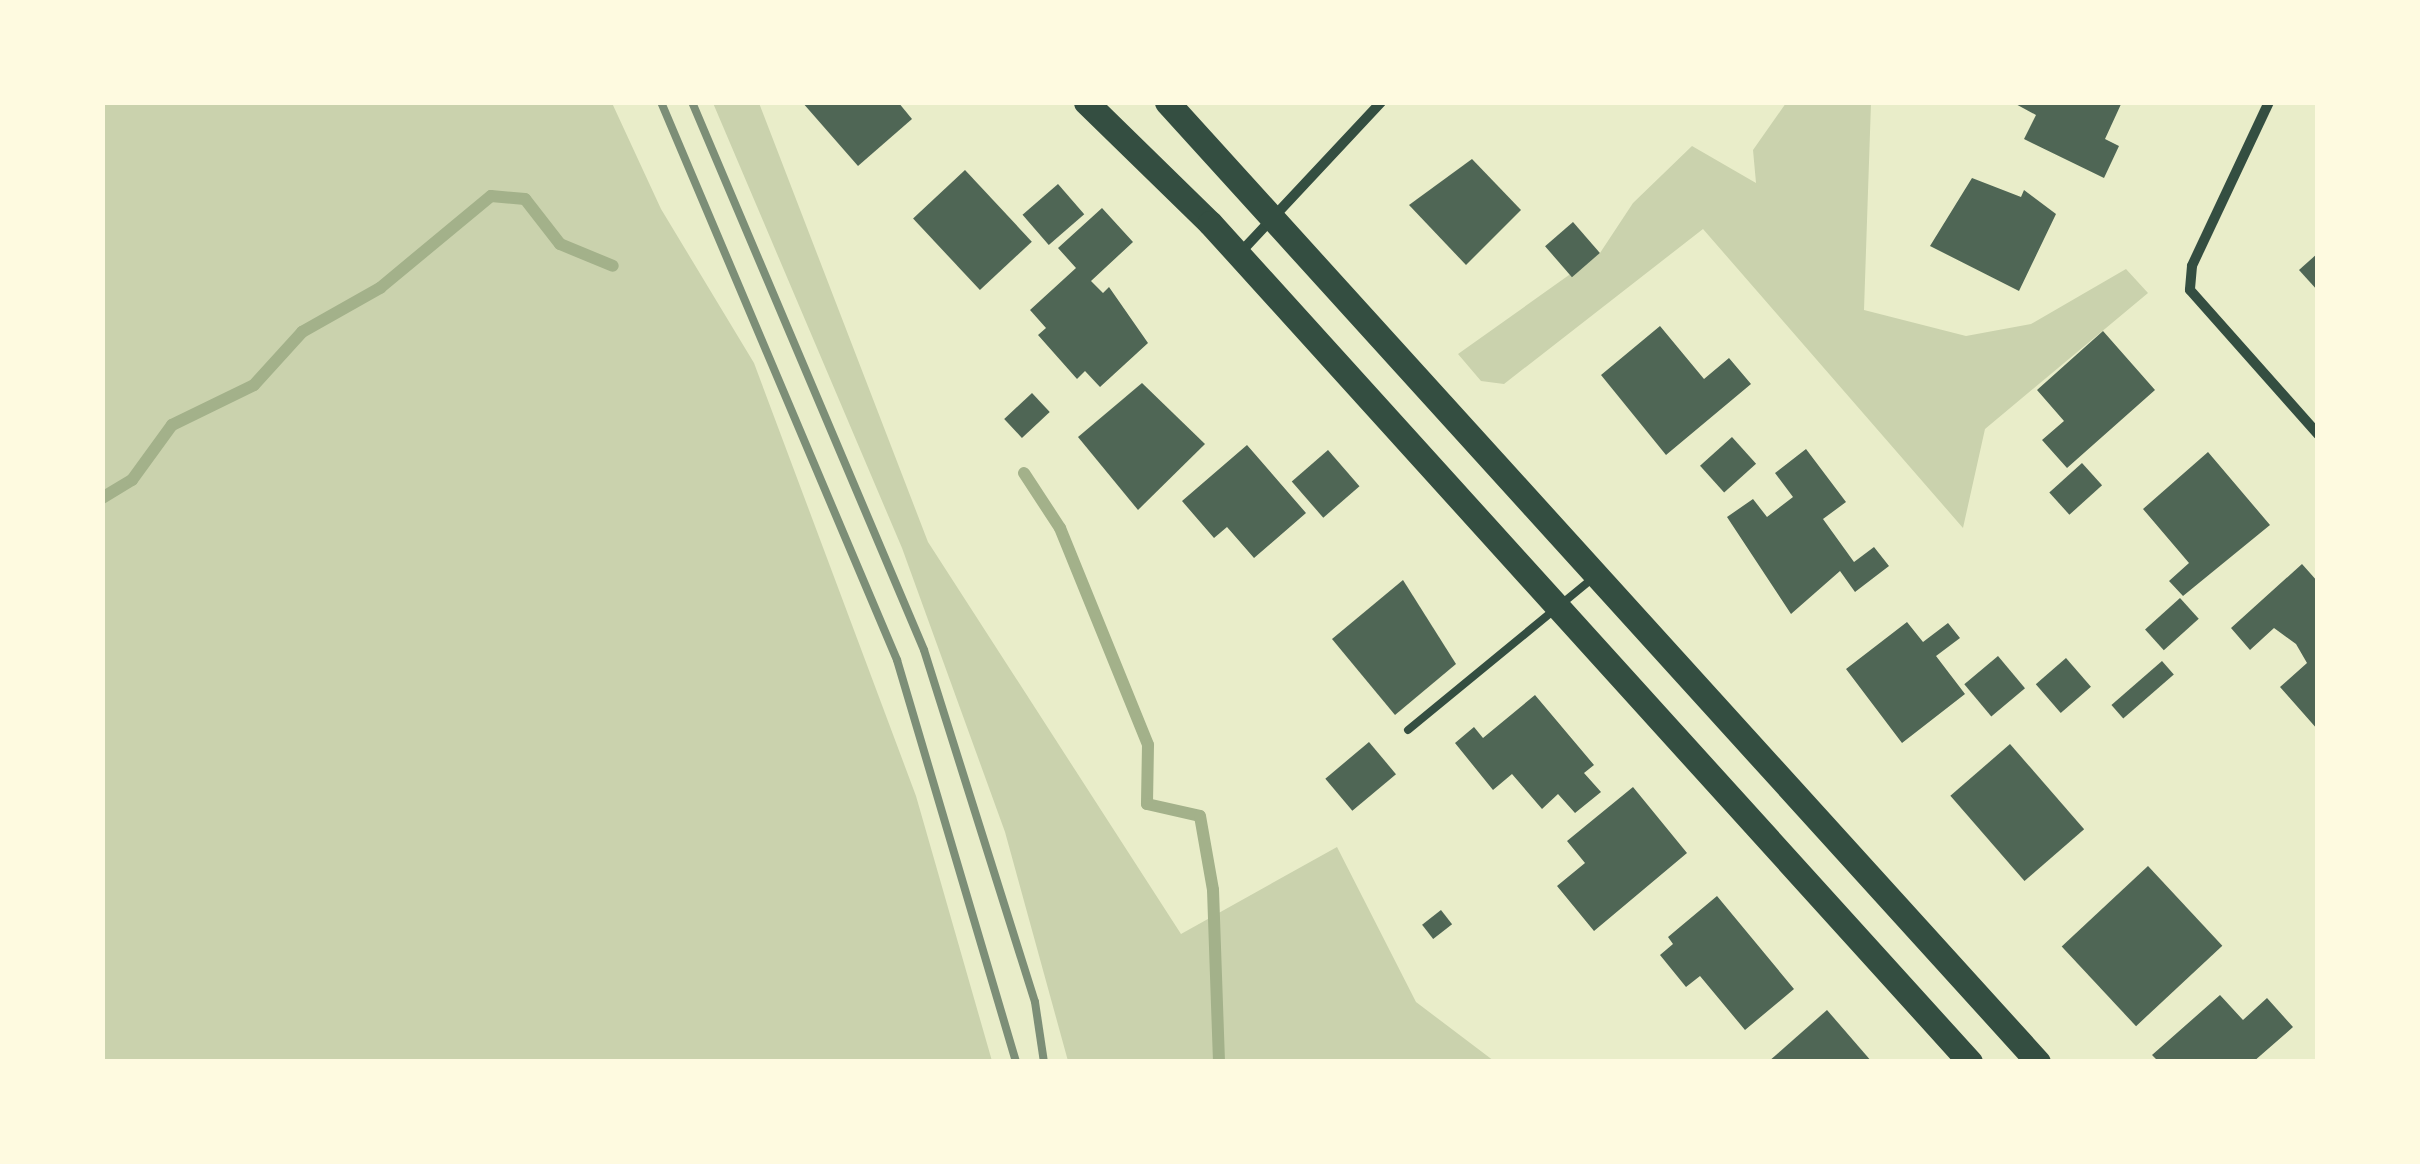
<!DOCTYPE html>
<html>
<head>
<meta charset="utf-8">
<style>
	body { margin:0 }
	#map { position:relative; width:2420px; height:1164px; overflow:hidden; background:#e9edc9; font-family:"DejaVu Sans",sans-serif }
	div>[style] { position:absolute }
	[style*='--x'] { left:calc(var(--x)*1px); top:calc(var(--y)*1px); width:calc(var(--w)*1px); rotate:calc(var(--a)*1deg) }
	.green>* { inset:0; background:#cad2ad }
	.stream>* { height:12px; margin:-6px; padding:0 6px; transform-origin:6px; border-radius:6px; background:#a3b18a }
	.building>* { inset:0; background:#4f6655; transform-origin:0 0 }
	.service>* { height:8px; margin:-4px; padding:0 4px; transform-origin:4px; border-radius:4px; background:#344e41 }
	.minor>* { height:10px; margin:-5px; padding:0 5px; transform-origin:5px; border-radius:5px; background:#344e41 }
	.primary>* { height:25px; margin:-12.5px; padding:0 12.5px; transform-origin:12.5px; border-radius:12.5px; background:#344e41 }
	.rail>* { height:8px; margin:-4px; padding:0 4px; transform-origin:4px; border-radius:4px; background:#7c8e77 }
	span { translate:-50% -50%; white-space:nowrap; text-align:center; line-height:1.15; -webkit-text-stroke:9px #fefae0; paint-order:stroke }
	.frame { position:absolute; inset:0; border:105px solid #fefae0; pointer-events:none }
</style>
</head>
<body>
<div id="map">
	<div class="green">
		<div style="clip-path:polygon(102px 103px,612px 103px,661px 209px,754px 363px,916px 796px,992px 1061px,103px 1061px)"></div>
		<div style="clip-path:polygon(713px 103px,759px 103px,928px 542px,1181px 934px,1337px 847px,1416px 1002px,1494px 1061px,1068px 1061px,1005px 832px,902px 548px)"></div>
		<div style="clip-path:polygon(1786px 103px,1871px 103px,1864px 310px,1966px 336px,2031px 324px,2126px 269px,2148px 293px,1985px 429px,1963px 528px,1703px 229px,1504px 384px,1481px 381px,1458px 354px,1600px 253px,1633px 203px,1692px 146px,1756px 183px,1753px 150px)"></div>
	</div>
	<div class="stream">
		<div style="--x:1024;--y:473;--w:66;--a:56.8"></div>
		<div style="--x:1060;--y:528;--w:234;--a:67.9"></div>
		<div style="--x:1148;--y:745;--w:59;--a:91"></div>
		<div style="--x:1147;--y:804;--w:54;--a:12.8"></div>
		<div style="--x:1200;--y:816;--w:75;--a:80"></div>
		<div style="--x:1213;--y:890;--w:172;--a:88"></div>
		<div style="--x:102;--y:498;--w:35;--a:-31"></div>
		<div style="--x:132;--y:480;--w:68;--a:-54"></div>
		<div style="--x:172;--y:425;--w:91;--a:-26"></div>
		<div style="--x:254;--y:385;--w:72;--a:-47.8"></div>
		<div style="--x:302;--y:332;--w:90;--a:-29.4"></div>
		<div style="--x:380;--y:288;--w:144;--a:-39.7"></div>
		<div style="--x:491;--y:196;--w:34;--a:5"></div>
		<div style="--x:525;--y:199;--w:57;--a:52.1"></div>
		<div style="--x:560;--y:244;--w:57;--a:22.5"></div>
	</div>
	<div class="building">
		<div style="clip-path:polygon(802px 102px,898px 102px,912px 119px,858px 166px)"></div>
		<div style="clip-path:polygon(2012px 102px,2122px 102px,2105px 139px,2119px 146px,2104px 178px,2024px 139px,2036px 115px)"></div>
		<div style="clip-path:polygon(1472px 159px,1521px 210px,1466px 265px,1409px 205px)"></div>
		<div style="left:965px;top:170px;width:98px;height:71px;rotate:47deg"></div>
		<div style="clip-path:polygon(1972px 178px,2021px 197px,2024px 190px,2056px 214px,2019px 291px,1930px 246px)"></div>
		<div style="left:1058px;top:184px;width:40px;height:47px;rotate:49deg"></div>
		<div style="clip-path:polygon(1102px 208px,1133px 242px,1091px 281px,1103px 293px,1109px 287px,1148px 343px,1100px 387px,1085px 371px,1077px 379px,1038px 335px,1046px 328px,1030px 310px,1076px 268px,1058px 248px)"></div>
		<div style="left:1573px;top:222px;width:41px;height:37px;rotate:49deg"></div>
		<div style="clip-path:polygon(2318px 253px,2318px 291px,2299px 270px)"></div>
		<div style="clip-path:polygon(1660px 326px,1704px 379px,1729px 358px,1751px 384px,1666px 455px,1601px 375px)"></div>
		<div style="clip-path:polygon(2103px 331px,2155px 390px,2067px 468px,2042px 440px,2064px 421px,2037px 390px)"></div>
		<div style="clip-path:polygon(1142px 383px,1205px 444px,1138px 510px,1078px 437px)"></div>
		<div style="left:1032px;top:393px;width:26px;height:38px;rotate:47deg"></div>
		<div style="left:1732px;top:437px;width:36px;height:43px;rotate:48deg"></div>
		<div style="clip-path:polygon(1247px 445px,1306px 513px,1254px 558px,1227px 527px,1214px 538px,1182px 501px)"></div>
		<div style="clip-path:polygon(1806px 449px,1846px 502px,1823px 519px,1854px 562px,1874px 547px,1889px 566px,1855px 592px,1840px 571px,1791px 614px,1727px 517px,1753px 499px,1767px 517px,1793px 497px,1775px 473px)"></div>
		<div style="left:1328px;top:450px;width:48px;height:48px;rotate:49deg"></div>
		<div style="clip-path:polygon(2208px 452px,2270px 525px,2183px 596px,2169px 581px,2189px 563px,2143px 509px)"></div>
		<div style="left:2082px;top:463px;width:30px;height:44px;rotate:48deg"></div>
		<div style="clip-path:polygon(2302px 564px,2318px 582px,2318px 730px,2280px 687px,2307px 663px,2296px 644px,2274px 628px,2250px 650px,2231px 628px)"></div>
		<div style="clip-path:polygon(1403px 580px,1456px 664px,1395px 715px,1332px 639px)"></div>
		<div style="left:2180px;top:598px;width:28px;height:47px;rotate:48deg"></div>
		<div style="clip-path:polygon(1907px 622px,1923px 642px,1948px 623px,1960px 638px,1936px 656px,1965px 694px,1902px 743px,1846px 669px)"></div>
		<div style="left:1998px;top:656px;width:42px;height:44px;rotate:50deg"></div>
		<div style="left:2066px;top:658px;width:38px;height:40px;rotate:49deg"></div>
		<div style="left:2162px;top:661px;width:18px;height:67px;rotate:49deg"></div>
		<div style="clip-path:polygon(1535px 695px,1594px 765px,1584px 773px,1601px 792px,1575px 813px,1558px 794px,1542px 809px,1512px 774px,1493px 790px,1455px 743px,1474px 727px,1483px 738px)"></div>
		<div style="left:1369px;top:742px;width:42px;height:57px;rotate:50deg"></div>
		<div style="left:2010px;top:744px;width:113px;height:79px;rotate:49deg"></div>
		<div style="clip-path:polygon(1633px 787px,1687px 853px,1594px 931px,1557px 886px,1585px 863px,1567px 841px)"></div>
		<div style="left:2148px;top:866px;width:109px;height:118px;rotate:47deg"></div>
		<div style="clip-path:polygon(1717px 896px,1794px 989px,1745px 1030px,1700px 976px,1686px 987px,1660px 955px,1673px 944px,1668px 937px)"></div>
		<div style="left:1441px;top:910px;width:18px;height:24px;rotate:52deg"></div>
		<div style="clip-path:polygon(2220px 995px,2243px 1020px,2267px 998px,2293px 1027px,2253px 1062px,2159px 1062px,2152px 1055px)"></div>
		<div style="clip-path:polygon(1827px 1010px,1872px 1062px,1768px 1062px)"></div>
	</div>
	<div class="service">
		<div style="--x:1408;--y:730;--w:241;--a:-39.4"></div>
	</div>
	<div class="minor">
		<div style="--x:2269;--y:102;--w:181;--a:115.2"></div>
		<div style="--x:2192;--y:266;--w:24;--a:95"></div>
		<div style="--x:2190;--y:290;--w:193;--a:48.4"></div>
		<div style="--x:1239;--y:254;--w:208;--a:-46.9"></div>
	</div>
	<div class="primary">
		<div style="--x:1086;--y:102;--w:173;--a:44.3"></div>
		<div style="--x:1210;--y:223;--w:1132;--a:47.83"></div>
		<div style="--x:1167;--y:102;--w:1296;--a:47.78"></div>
	</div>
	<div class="rail">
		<div style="--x:661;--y:102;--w:606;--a:67.07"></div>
		<div style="--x:897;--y:660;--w:419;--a:73.5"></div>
		<div style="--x:692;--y:102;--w:595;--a:67.05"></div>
		<div style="--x:924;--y:650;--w:369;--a:72.5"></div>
		<div style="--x:1035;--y:1002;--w:61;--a:81.5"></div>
	</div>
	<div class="frame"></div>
</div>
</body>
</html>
